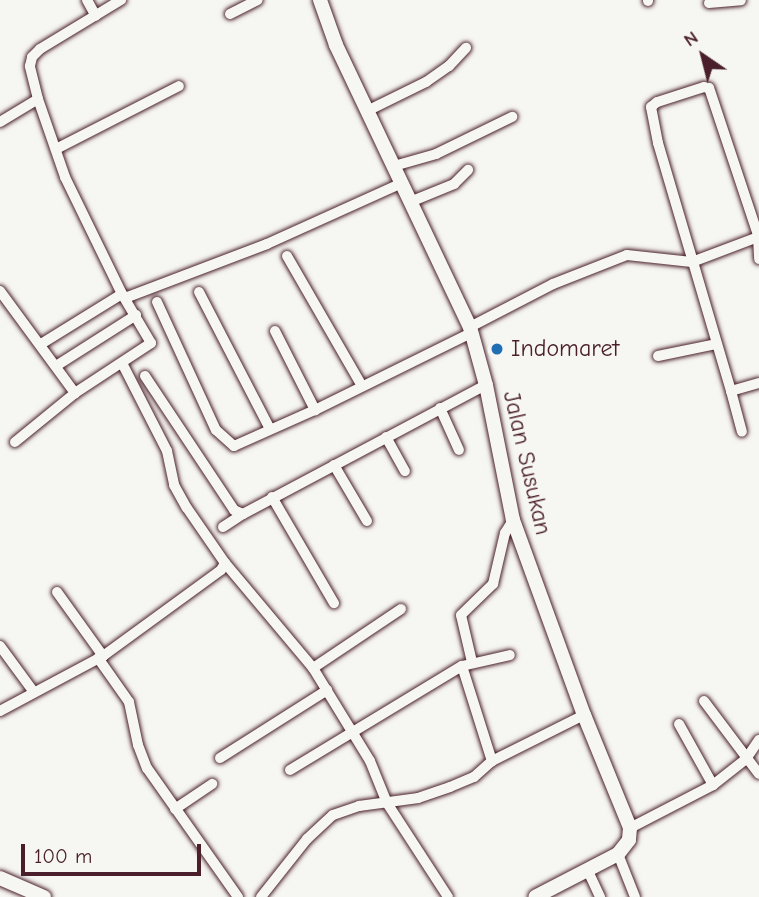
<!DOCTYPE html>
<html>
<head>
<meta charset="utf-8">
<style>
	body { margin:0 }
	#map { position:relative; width:759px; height:897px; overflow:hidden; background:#f6f6f2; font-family:"Comic Neue",sans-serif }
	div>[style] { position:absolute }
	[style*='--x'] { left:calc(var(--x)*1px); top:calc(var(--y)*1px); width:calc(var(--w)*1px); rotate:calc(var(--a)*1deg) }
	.roads { filter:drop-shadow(0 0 2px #4a1f2b) drop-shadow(0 0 2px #4a1f2b) }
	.street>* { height:10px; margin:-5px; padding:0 5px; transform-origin:5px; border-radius:5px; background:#f6f6f2 }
	.secondary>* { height:14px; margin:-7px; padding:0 7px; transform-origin:7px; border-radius:7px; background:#f6f6f2 }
	.dots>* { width:19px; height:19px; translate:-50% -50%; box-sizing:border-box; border:4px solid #f6f6f2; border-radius:50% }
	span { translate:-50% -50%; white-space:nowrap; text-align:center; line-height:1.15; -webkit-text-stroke:6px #f6f6f2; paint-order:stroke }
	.poi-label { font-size:24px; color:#4a1f2b }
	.left { translate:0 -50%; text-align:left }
	.street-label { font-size:24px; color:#4a1f2b }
	.north { position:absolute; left:668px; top:21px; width:70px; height:70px; -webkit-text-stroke:5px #f6f6f2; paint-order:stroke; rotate:325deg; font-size:19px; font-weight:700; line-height:28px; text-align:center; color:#4a1f2b }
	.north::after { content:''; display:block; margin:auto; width:24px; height:32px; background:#4a1f2b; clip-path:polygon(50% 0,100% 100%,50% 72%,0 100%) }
	.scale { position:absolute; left:21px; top:844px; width:180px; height:32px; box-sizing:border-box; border:4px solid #4a1f2b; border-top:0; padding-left:9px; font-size:21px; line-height:24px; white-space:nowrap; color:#4a1f2b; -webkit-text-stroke:5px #f6f6f2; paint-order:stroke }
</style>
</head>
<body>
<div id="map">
	<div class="roads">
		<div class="street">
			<div style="--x:87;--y:0;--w:18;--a:61"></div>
			<div style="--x:648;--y:1;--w:1;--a:-90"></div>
			<div style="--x:709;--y:3;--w:32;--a:-5"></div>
			<div style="--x:230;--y:14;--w:31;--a:-27"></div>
			<div style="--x:369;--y:110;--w:64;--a:-26.2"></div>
			<div style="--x:426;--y:82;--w:28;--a:-35"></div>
			<div style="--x:449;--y:66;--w:25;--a:-47"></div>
			<div style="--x:0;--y:122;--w:44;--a:-31.2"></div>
			<div style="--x:38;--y:99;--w:34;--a:-104"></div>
			<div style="--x:30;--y:66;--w:9;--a:-77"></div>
			<div style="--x:32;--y:57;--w:11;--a:-45"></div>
			<div style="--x:40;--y:49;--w:95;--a:-31.2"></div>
			<div style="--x:56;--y:149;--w:138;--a:-27.1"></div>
			<div style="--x:394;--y:166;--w:44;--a:-15.9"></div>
			<div style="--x:436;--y:154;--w:85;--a:-26"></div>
			<div style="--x:410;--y:202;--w:48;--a:-22.2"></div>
			<div style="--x:454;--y:184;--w:20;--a:-45"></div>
			<div style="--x:758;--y:237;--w:22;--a:87"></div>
			<div style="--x:759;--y:238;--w:158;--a:-108.4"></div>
			<div style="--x:709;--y:88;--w:5;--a:-169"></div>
			<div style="--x:704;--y:87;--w:49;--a:162.3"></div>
			<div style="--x:657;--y:102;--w:8;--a:140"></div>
			<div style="--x:651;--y:107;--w:37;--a:79"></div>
			<div style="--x:658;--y:143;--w:259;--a:73.6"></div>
			<div style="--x:731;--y:391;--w:29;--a:-16"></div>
			<div style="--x:287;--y:256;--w:150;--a:60"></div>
			<div style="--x:0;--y:291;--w:127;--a:53.7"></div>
			<div style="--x:199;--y:292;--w:154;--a:62.6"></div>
			<div style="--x:125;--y:298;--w:152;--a:-20.8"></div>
			<div style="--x:267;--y:244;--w:148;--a:-24.3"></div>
			<div style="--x:157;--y:302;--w:141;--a:65.3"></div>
			<div style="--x:216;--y:430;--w:24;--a:42"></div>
			<div style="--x:234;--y:446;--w:89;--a:-24"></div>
			<div style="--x:315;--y:410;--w:174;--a:-26.3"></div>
			<div style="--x:470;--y:327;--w:93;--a:-27.4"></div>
			<div style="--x:553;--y:284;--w:79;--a:-21.4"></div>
			<div style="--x:627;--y:255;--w:65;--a:6.1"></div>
			<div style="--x:692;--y:262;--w:71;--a:-20.7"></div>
			<div style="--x:275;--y:331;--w:89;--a:63.1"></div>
			<div style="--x:41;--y:344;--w:95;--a:-31.7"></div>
			<div style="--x:658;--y:356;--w:59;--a:-11.7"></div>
			<div style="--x:122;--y:363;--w:99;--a:62.9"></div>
			<div style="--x:167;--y:451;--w:35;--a:78"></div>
			<div style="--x:174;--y:485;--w:26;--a:61"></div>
			<div style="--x:187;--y:508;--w:67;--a:55.4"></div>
			<div style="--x:225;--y:563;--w:137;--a:50"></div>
			<div style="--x:313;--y:668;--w:109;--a:58.5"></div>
			<div style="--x:370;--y:761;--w:45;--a:68"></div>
			<div style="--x:387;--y:803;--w:112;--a:57"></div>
			<div style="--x:56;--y:366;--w:95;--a:-32.5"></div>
			<div style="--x:145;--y:376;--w:161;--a:56.4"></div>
			<div style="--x:234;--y:510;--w:10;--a:24"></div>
			<div style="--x:243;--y:514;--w:275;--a:-28"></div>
			<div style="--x:731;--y:391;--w:42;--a:75"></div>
			<div style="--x:440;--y:408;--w:46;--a:65.7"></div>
			<div style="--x:386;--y:437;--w:39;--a:61"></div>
			<div style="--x:15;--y:442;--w:77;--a:-39.2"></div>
			<div style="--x:75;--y:393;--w:91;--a:-33.3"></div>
			<div style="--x:151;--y:343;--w:57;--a:-120.6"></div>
			<div style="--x:122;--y:294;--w:130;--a:-116"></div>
			<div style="--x:65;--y:177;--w:83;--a:-109.1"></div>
			<div style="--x:334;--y:465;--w:65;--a:59.5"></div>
			<div style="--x:272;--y:497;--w:123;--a:59.7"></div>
			<div style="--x:223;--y:527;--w:24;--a:-33"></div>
			<div style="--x:57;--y:592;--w:79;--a:54.3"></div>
			<div style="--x:0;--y:646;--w:56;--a:53.7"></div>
			<div style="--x:98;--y:658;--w:54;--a:54.8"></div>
			<div style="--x:129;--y:702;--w:44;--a:78.2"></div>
			<div style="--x:138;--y:745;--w:25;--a:69"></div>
			<div style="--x:147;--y:768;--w:158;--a:54.8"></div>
			<div style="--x:472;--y:662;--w:48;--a:-103.2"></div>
			<div style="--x:461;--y:615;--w:45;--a:-44.1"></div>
			<div style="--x:493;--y:584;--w:52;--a:-76.8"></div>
			<div style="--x:505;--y:533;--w:15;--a:-58"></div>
			<div style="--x:462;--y:666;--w:100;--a:72.5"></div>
			<div style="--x:313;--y:668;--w:106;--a:-33.8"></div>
			<div style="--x:704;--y:701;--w:91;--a:53"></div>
			<div style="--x:0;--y:711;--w:117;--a:-28.1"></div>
			<div style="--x:103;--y:656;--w:146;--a:-36.1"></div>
			<div style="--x:221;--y:570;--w:8;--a:-60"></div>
			<div style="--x:679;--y:724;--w:70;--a:60.9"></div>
			<div style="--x:220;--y:758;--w:127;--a:-32.4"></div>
			<div style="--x:290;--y:770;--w:201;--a:-31.2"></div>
			<div style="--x:462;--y:666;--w:49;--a:-12.9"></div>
			<div style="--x:175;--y:809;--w:45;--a:-34"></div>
			<div style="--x:630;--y:828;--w:93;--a:-27.4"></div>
			<div style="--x:713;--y:785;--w:42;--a:-38.2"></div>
			<div style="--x:746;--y:759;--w:23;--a:-56"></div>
			<div style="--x:618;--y:854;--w:46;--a:68.4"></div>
			<div style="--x:588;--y:871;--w:29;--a:65"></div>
			<div style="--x:261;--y:897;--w:74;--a:-51.6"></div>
			<div style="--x:307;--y:839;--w:35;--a:-43"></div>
			<div style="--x:333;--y:815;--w:28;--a:-19"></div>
			<div style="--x:359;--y:806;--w:60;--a:-7.7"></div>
			<div style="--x:418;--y:798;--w:34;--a:-19"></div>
			<div style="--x:450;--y:787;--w:26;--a:-23"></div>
			<div style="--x:474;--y:777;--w:24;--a:-42"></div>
			<div style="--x:492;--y:761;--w:103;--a:-26.6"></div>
		</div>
		<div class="secondary">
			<div style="--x:320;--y:0;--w:48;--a:70.4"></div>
			<div style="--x:336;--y:45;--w:312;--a:64.6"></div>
			<div style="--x:470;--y:327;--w:60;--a:74.6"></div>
			<div style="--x:486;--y:385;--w:138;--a:78.7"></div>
			<div style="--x:513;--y:520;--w:208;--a:70"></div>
			<div style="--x:584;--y:715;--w:122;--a:67.8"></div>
			<div style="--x:630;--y:828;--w:12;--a:95"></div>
			<div style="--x:629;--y:840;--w:18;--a:128"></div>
			<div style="--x:618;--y:854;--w:93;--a:152.6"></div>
			<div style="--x:0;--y:878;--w:48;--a:23.4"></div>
		</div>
	</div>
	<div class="dots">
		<div style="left:497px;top:349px;background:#1f6fb2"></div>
	</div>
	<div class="poi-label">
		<span class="left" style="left:511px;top:349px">Indomaret</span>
	</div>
	<div class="street-label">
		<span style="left:527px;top:463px;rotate:77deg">Jalan Susukan</span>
	</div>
	<div class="north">N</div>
	<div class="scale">100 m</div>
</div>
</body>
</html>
